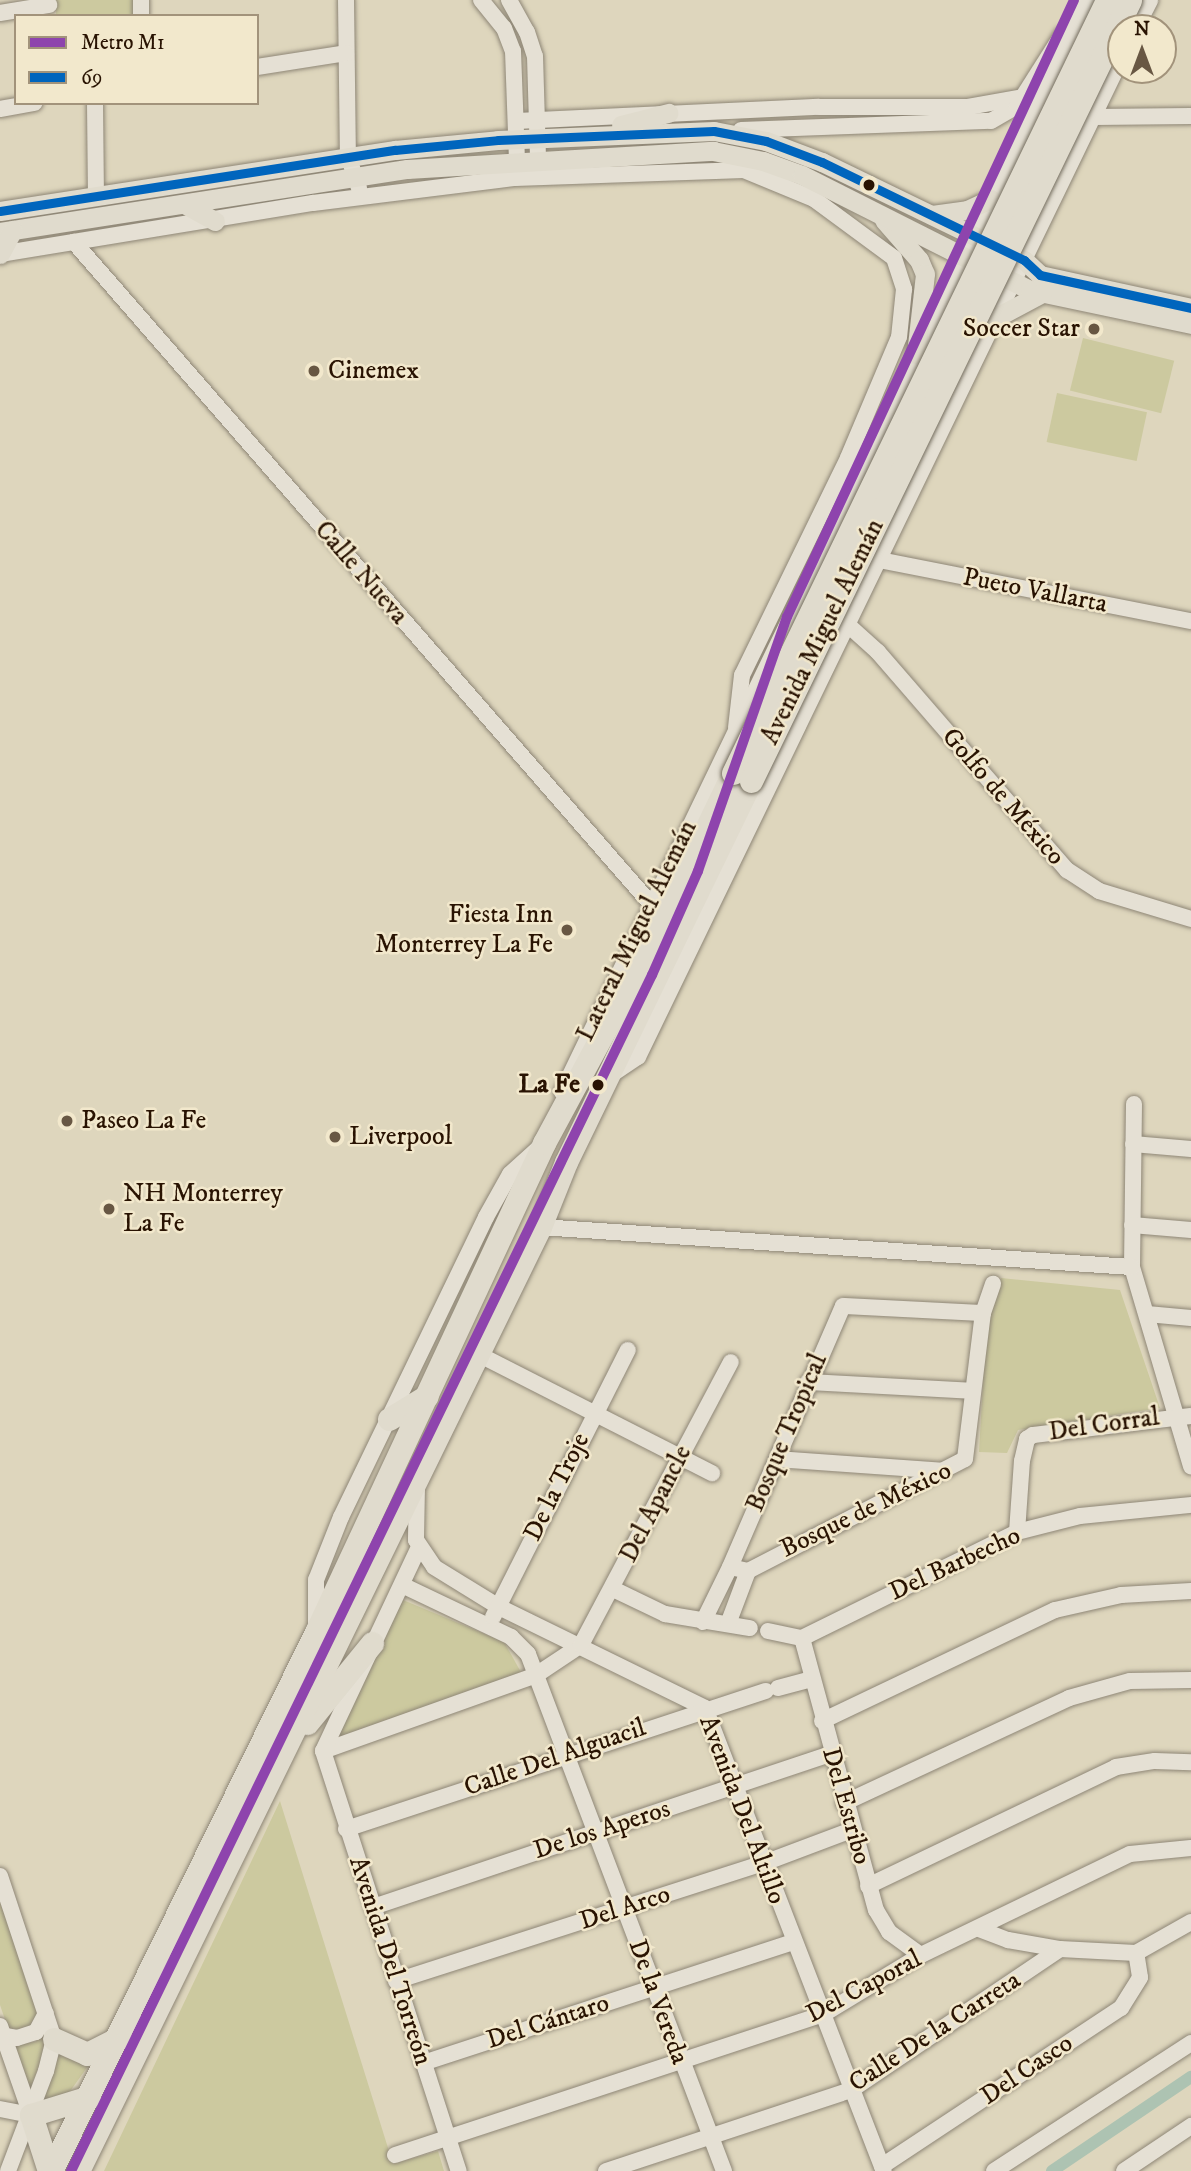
<!DOCTYPE html>
<html>
<head>
<meta charset="utf-8">
<style>
	body { margin:0 }
	#map { position:relative; width:1191px; height:2171px; overflow:hidden; background:#ded6bd; font-family:"IM FELL DW Pica",serif }
	div>[style] { position:absolute }
	[style*='--x'] { left:calc(var(--x)*1px); top:calc(var(--y)*1px); width:calc(var(--w)*1px); rotate:calc(var(--a)*1deg) }
	.green>* { inset:0; background:#ccc99f; transform-origin:0 0 }
	.canal>* { height:12px; margin:-6px; padding:0 6px; transform-origin:6px; border-radius:6px; background:#adc3b2 }
	.roads { filter:drop-shadow(0 0 2px #8e8676) drop-shadow(0 0 2px #8e8676) }
	.minor>* { height:16px; margin:-8px; padding:0 8px; transform-origin:8px; border-radius:8px; background:#e5e0d4 }
	.major>* { height:19px; margin:-9.5px; padding:0 9.5px; transform-origin:9.5px; border-radius:9.5px; background:#e0dbcd }
	.highway>* { height:23px; margin:-11.5px; padding:0 11.5px; transform-origin:11.5px; border-radius:11.5px; background:#e0dbcd }
	.bridges { filter:drop-shadow(0 0 2px #736c5d) drop-shadow(0 0 2px #736c5d) }
	.highway-bridge>* { height:23px; margin:-11.5px; padding:0 11.5px; transform-origin:11.5px; border-radius:11.5px; background:#e0dbcd }
	.bus-1>* { height:9px; margin:-4.5px; padding:0 4.5px; transform-origin:4.5px; border-radius:4.5px; background:#0065bd }
	.metro-1>* { height:10px; margin:-5px; padding:0 5px; transform-origin:5px; border-radius:5px; background:#8e44ad }
	.dots>* { width:19px; height:19px; translate:-50% -50%; box-sizing:border-box; border:4px solid #f2e8cc; border-radius:50% }
	span { translate:-50% -50%; white-space:nowrap; text-align:center; line-height:1.15; -webkit-text-stroke:5px #f2e8cc; paint-order:stroke }
	.poi-label { font-size:26px; color:#291302 }
	.right { translate:-100% -50%; text-align:right }
	.left { translate:0 -50%; text-align:left }
	.street-label { font-size:26px; color:#291302 }
	.stop-label { font-size:26px; color:#291302; font-weight:700 }
	.legend { position:absolute; left:14px; top:14px; width:245px; height:91px; box-sizing:border-box; background:#f2e8cc; border:2px solid #a2937b; margin:0; padding:9px 12px; list-style:none; font-size:21px; color:#291302 }
	.legend li { display:flex; align-items:center; gap:14px; height:35px }
	.legend b { width:35px; border:2px solid #a2937b }
	.north { position:absolute; left:1107px; top:14px; width:70px; height:70px; box-sizing:border-box; background:#f2e8cc; border:2px solid #a2937b; border-radius:50%; rotate:0deg; font-size:19px; font-weight:700; line-height:28px; text-align:center; color:#291302 }
	.north::after { content:''; display:block; margin:auto; width:24px; height:32px; background:#685743; clip-path:polygon(50% 0,100% 100%,50% 72%,0 100%) }
</style>
</head>
<body>
<div id="map">
	<div class="green">
		<div style="left:56px;top:0;width:80px;height:16px"></div>
		<div style="left:1083px;top:338px;width:94px;height:54px;rotate:14deg"></div>
		<div style="left:1057px;top:393px;width:92px;height:50px;rotate:12deg"></div>
		<div style="clip-path:polygon(1001px 1278px,1120px 1290px,1160px 1408px,1018px 1430px,1007px 1453px,979px 1452px,987px 1311px)"></div>
		<div style="clip-path:polygon(403px 1600px,504px 1642px,522px 1674px,335px 1738px)"></div>
		<div style="clip-path:polygon(280px 1801px,393px 2164px,438px 2151px,444px 2171px,104px 2171px)"></div>
		<div style="clip-path:polygon(0 1895px,42px 2017px,30px 2031px,8px 2028px,0 2005px)"></div>
		<div style="clip-path:polygon(46px 2031px,49px 2041px,29px 2091px,14px 2044px,35px 2042px)"></div>
		<div style="clip-path:polygon(57px 2050px,66px 2058px,93px 2059px,66px 2097px,37px 2108px)"></div>
	</div>
	<div class="canal">
		<div style="--x:1052;--y:2171;--w:168;--a:-34.1"></div>
	</div>
	<div class="roads">
		<div class="minor">
			<div style="--x:141;--y:0;--w:16;--a:90"></div>
			<div style="--x:346;--y:0;--w:156;--a:89.3"></div>
			<div style="--x:348;--y:156;--w:34;--a:71"></div>
			<div style="--x:481;--y:0;--w:36;--a:51"></div>
			<div style="--x:504;--y:28;--w:25;--a:69"></div>
			<div style="--x:513;--y:51;--w:109;--a:87.9"></div>
			<div style="--x:509;--y:0;--w:37;--a:61"></div>
			<div style="--x:527;--y:32;--w:25;--a:72"></div>
			<div style="--x:535;--y:56;--w:103;--a:88.3"></div>
			<div style="--x:538;--y:159;--w:13;--a:138"></div>
			<div style="--x:0;--y:13;--w:50;--a:-9.3"></div>
			<div style="--x:1136;--y:28;--w:31;--a:-63"></div>
			<div style="--x:257;--y:67;--w:90;--a:-8.9"></div>
			<div style="--x:95;--y:103;--w:93;--a:89.4"></div>
			<div style="--x:0;--y:109;--w:35;--a:-10"></div>
			<div style="--x:1094;--y:117;--w:97;--a:-0.6"></div>
			<div style="--x:517;--y:121;--w:302;--a:-2.7"></div>
			<div style="--x:819;--y:107;--w:149;--a:0"></div>
			<div style="--x:968;--y:107;--w:57;--a:-10.1"></div>
			<div style="--x:741;--y:130;--w:250;--a:-2.1"></div>
			<div style="--x:991;--y:121;--w:30;--a:-30"></div>
			<div style="--x:1017;--y:106;--w:84;--a:-57.6"></div>
			<div style="--x:74;--y:242;--w:877;--a:48.93"></div>
			<div style="--x:0;--y:254;--w:317;--a:-9.3"></div>
			<div style="--x:313;--y:203;--w:204;--a:-7.1"></div>
			<div style="--x:515;--y:178;--w:229;--a:-2"></div>
			<div style="--x:744;--y:170;--w:76;--a:22.5"></div>
			<div style="--x:814;--y:199;--w:99;--a:36.4"></div>
			<div style="--x:894;--y:258;--w:33;--a:72"></div>
			<div style="--x:904;--y:289;--w:48;--a:95.9"></div>
			<div style="--x:899;--y:337;--w:131;--a:112.9"></div>
			<div style="--x:848;--y:458;--w:242;--a:116"></div>
			<div style="--x:742;--y:675;--w:53;--a:96.5"></div>
			<div style="--x:879;--y:560;--w:318;--a:11.1"></div>
			<div style="--x:848;--y:625;--w:40;--a:42"></div>
			<div style="--x:878;--y:652;--w:289;--a:49.1"></div>
			<div style="--x:1067;--y:870;--w:38;--a:33"></div>
			<div style="--x:1099;--y:891;--w:96;--a:16.9"></div>
			<div style="--x:608;--y:1077;--w:36;--a:-34"></div>
			<div style="--x:638;--y:1057;--w:1109;--a:-64.17"></div>
			<div style="--x:562;--y:1092;--w:1212;--a:-64.28"></div>
			<div style="--x:1134;--y:1104;--w:163;--a:90.7"></div>
			<div style="--x:1132;--y:1267;--w:208;--a:73.5"></div>
			<div style="--x:1133;--y:1144;--w:58;--a:4.9"></div>
			<div style="--x:1132;--y:1225;--w:59;--a:4.8"></div>
			<div style="--x:540;--y:1227;--w:593;--a:3.87"></div>
			<div style="--x:1147;--y:1314;--w:44;--a:5.2"></div>
			<div style="--x:476;--y:1353;--w:265;--a:27"></div>
			<div style="--x:808;--y:1382;--w:164;--a:3.1"></div>
			<div style="--x:777;--y:1459;--w:168;--a:4.1"></div>
			<div style="--x:417;--y:1486;--w:54;--a:91.1"></div>
			<div style="--x:416;--y:1540;--w:32;--a:56"></div>
			<div style="--x:434;--y:1567;--w:76;--a:31.6"></div>
			<div style="--x:499;--y:1607;--w:229;--a:26.1"></div>
			<div style="--x:705;--y:1708;--w:496;--a:68.9"></div>
			<div style="--x:1017;--y:1532;--w:71;--a:-86"></div>
			<div style="--x:1022;--y:1461;--w:23;--a:-77"></div>
			<div style="--x:1027;--y:1439;--w:7;--a:-34"></div>
			<div style="--x:1033;--y:1435;--w:159;--a:-6.9"></div>
			<div style="--x:748;--y:1571;--w:18;--a:-167"></div>
			<div style="--x:730;--y:1567;--w:284;--a:-66.6"></div>
			<div style="--x:843;--y:1306;--w:140;--a:2.9"></div>
			<div style="--x:748;--y:1571;--w:244;--a:-27.3"></div>
			<div style="--x:965;--y:1459;--w:147;--a:-83"></div>
			<div style="--x:983;--y:1313;--w:31;--a:-71"></div>
			<div style="--x:402;--y:1585;--w:121;--a:25.5"></div>
			<div style="--x:511;--y:1637;--w:24;--a:45"></div>
			<div style="--x:528;--y:1654;--w:553;--a:69.24"></div>
			<div style="--x:613;--y:1589;--w:58;--a:25.7"></div>
			<div style="--x:665;--y:1614;--w:86;--a:9.4"></div>
			<div style="--x:493;--y:1617;--w:299;--a:-63.2"></div>
			<div style="--x:703;--y:1622;--w:61;--a:-63.9"></div>
			<div style="--x:728;--y:1624;--w:57;--a:-69.3"></div>
			<div style="--x:316;--y:1627;--w:47;--a:-90"></div>
			<div style="--x:316;--y:1580;--w:68;--a:-68.4"></div>
			<div style="--x:341;--y:1517;--w:333;--a:-64.2"></div>
			<div style="--x:486;--y:1217;--w:49;--a:-60.8"></div>
			<div style="--x:510;--y:1174;--w:43;--a:-42.2"></div>
			<div style="--x:768;--y:1631;--w:35;--a:12"></div>
			<div style="--x:802;--y:1638;--w:240;--a:-26.2"></div>
			<div style="--x:1017;--y:1532;--w:65;--a:-14.3"></div>
			<div style="--x:1080;--y:1516;--w:112;--a:-5.7"></div>
			<div style="--x:802;--y:1638;--w:282;--a:74.8"></div>
			<div style="--x:876;--y:1910;--w:26;--a:59"></div>
			<div style="--x:889;--y:1932;--w:39;--a:36"></div>
			<div style="--x:778;--y:1688;--w:35;--a:-15"></div>
			<div style="--x:822;--y:1721;--w:258;--a:-25.5"></div>
			<div style="--x:1055;--y:1610;--w:68;--a:-12.8"></div>
			<div style="--x:1121;--y:1595;--w:70;--a:-3.3"></div>
			<div style="--x:323;--y:1751;--w:226;--a:-19.6"></div>
			<div style="--x:536;--y:1675;--w:54;--a:-33.7"></div>
			<div style="--x:581;--y:1645;--w:320;--a:-62.1"></div>
			<div style="--x:323;--y:1751;--w:441;--a:72.1"></div>
			<div style="--x:323;--y:1751;--w:223;--a:-64.8"></div>
			<div style="--x:844;--y:1803;--w:248;--a:-25"></div>
			<div style="--x:1069;--y:1698;--w:63;--a:-15.6"></div>
			<div style="--x:1130;--y:1681;--w:61;--a:-0.9"></div>
			<div style="--x:346;--y:1829;--w:442;--a:-18.2"></div>
			<div style="--x:0;--y:1876;--w:172;--a:71.7"></div>
			<div style="--x:54;--y:2039;--w:33;--a:104"></div>
			<div style="--x:46;--y:2071;--w:107;--a:110.8"></div>
			<div style="--x:868;--y:1886;--w:275;--a:-25.6"></div>
			<div style="--x:1116;--y:1767;--w:39;--a:-9"></div>
			<div style="--x:1155;--y:1761;--w:36;--a:2"></div>
			<div style="--x:373;--y:1907;--w:483;--a:-18.5"></div>
			<div style="--x:979;--y:1929;--w:31;--a:21"></div>
			<div style="--x:1008;--y:1940;--w:53;--a:9.8"></div>
			<div style="--x:1060;--y:1949;--w:76;--a:3"></div>
			<div style="--x:1136;--y:1953;--w:63;--a:-29.4"></div>
			<div style="--x:396;--y:1981;--w:386;--a:-17.8"></div>
			<div style="--x:764;--y:1863;--w:94;--a:-20.6"></div>
			<div style="--x:0;--y:2026;--w:94;--a:70.8"></div>
			<div style="--x:0;--y:2035;--w:17;--a:10"></div>
			<div style="--x:17;--y:2038;--w:20;--a:-18"></div>
			<div style="--x:36;--y:2032;--w:21;--a:-62"></div>
			<div style="--x:423;--y:2063;--w:389;--a:-18.1"></div>
			<div style="--x:0;--y:2109;--w:32;--a:11"></div>
			<div style="--x:395;--y:2155;--w:449;--a:-18.2"></div>
			<div style="--x:822;--y:2015;--w:116;--a:-31.2"></div>
			<div style="--x:921;--y:1955;--w:232;--a:-25.8"></div>
			<div style="--x:1130;--y:1854;--w:61;--a:-5.6"></div>
			<div style="--x:882;--y:2166;--w:287;--a:-33.5"></div>
			<div style="--x:1121;--y:2008;--w:36;--a:-58"></div>
			<div style="--x:1140;--y:1977;--w:24;--a:-99"></div>
			<div style="--x:606;--y:2171;--w:258;--a:-18.3"></div>
			<div style="--x:851;--y:2090;--w:252;--a:-34"></div>
			<div style="--x:994;--y:2171;--w:235;--a:-33"></div>
			<div style="--x:1124;--y:2171;--w:81;--a:-33.9"></div>
		</div>
		<div class="major">
			<div style="--x:621;--y:125;--w:49;--a:-14.3"></div>
			<div style="--x:186;--y:205;--w:33;--a:29"></div>
			<div style="--x:0;--y:211;--w:400;--a:-8.8"></div>
			<div style="--x:395;--y:150;--w:103;--a:-5.5"></div>
			<div style="--x:498;--y:140;--w:216;--a:-2.4"></div>
			<div style="--x:714;--y:131;--w:53;--a:10.9"></div>
			<div style="--x:766;--y:141;--w:60;--a:20.6"></div>
			<div style="--x:822;--y:162;--w:225;--a:25.9"></div>
			<div style="--x:1024;--y:260;--w:22;--a:43"></div>
			<div style="--x:1040;--y:275;--w:155;--a:12.3"></div>
			<div style="--x:932;--y:215;--w:35;--a:-8"></div>
			<div style="--x:967;--y:210;--w:26;--a:-25"></div>
			<div style="--x:884;--y:220;--w:53;--a:48.8"></div>
			<div style="--x:919;--y:260;--w:15;--a:67"></div>
			<div style="--x:925;--y:274;--w:81;--a:96.4"></div>
			<div style="--x:0;--y:232;--w:412;--a:-8.8"></div>
			<div style="--x:407;--y:169;--w:307;--a:-3.4"></div>
			<div style="--x:713;--y:151;--w:51;--a:11.3"></div>
			<div style="--x:763;--y:161;--w:41;--a:19.7"></div>
			<div style="--x:802;--y:175;--w:255;--a:26.8"></div>
			<div style="--x:1030;--y:290;--w:165;--a:11.9"></div>
			<div style="--x:0;--y:254;--w:27;--a:-62"></div>
			<div style="--x:995;--y:318;--w:53;--a:-28"></div>
		</div>
		<div class="highway">
			<div style="--x:389;--y:1419;--w:44;--a:-31.2"></div>
			<div style="--x:307;--y:1723;--w:103;--a:-50.9"></div>
			<div style="--x:54;--y:2039;--w:36;--a:24"></div>
			<div style="--x:87;--y:2054;--w:37;--a:-27"></div>
			<div style="--x:49;--y:2171;--w:59;--a:-107.8"></div>
			<div style="--x:31;--y:2115;--w:61;--a:-17.2"></div>
			<div style="--x:51;--y:2171;--w:601;--a:-63.82"></div>
			<div style="--x:316;--y:1632;--w:540;--a:-65"></div>
			<div style="--x:544;--y:1143;--w:211;--a:-61.7"></div>
			<div style="--x:644;--y:957;--w:204;--a:-64.2"></div>
			<div style="--x:78;--y:2171;--w:1051;--a:-63.92"></div>
			<div style="--x:540;--y:1227;--w:70;--a:-68.2"></div>
			<div style="--x:566;--y:1162;--w:424;--a:-64.1"></div>
		</div>
	</div>
	<div class="bridges">
		<div class="highway-bridge">
			<div style="--x:733;--y:773;--w:859;--a:-64.18"></div>
			<div style="--x:751;--y:781;--w:868;--a:-64.11"></div>
		</div>
	</div>
	<div class="bus-1">
		<div style="--x:0;--y:211;--w:400;--a:-8.8"></div>
		<div style="--x:395;--y:150;--w:103;--a:-5.5"></div>
		<div style="--x:498;--y:140;--w:216;--a:-2.4"></div>
		<div style="--x:714;--y:131;--w:53;--a:10.9"></div>
		<div style="--x:766;--y:141;--w:60;--a:20.6"></div>
		<div style="--x:822;--y:162;--w:225;--a:25.9"></div>
		<div style="--x:1024;--y:260;--w:22;--a:43"></div>
		<div style="--x:1040;--y:275;--w:155;--a:12.3"></div>
	</div>
	<div class="metro-1">
		<div style="--x:71;--y:2171;--w:1330;--a:-64.09"></div>
		<div style="--x:652;--y:975;--w:114;--a:-66.1"></div>
		<div style="--x:698;--y:871;--w:269;--a:-70.7"></div>
		<div style="--x:787;--y:617;--w:680;--a:-65.05"></div>
	</div>
	<div class="dots">
		<div style="left:869px;top:185px;background:#291302"></div>
		<div style="left:1094px;top:329px;background:#685743"></div>
		<div style="left:314px;top:371px;background:#685743"></div>
		<div style="left:567px;top:930px;background:#685743"></div>
		<div style="left:598px;top:1085px;background:#291302"></div>
		<div style="left:67px;top:1121px;background:#685743"></div>
		<div style="left:335px;top:1137px;background:#685743"></div>
		<div style="left:109px;top:1209px;background:#685743"></div>
	</div>
	<div class="poi-label">
		<span class="right" style="left:1080px;top:329px">Soccer Star</span>
		<span class="left" style="left:328px;top:371px">Cinemex</span>
		<span class="right" style="left:553px;top:930px">Fiesta Inn<br>Monterrey La Fe</span>
		<span class="left" style="left:81px;top:1121px">Paseo La Fe</span>
		<span class="left" style="left:349px;top:1137px">Liverpool</span>
		<span class="left" style="left:123px;top:1209px">NH Monterrey<br>La Fe</span>
	</div>
	<div class="street-label">
		<span style="left:361px;top:573px;rotate:49deg">Calle Nueva</span>
		<span style="left:1035px;top:591px;rotate:11deg">Pueto Vallarta</span>
		<span style="left:823px;top:632px;rotate:-64deg">Avenida Miguel Alemán</span>
		<span style="left:1003px;top:797px;rotate:49deg">Golfo de México</span>
		<span style="left:637px;top:931px;rotate:-64deg">Lateral Miguel Alemán</span>
		<span style="left:1104px;top:1425px;rotate:-8deg">Del Corral</span>
		<span style="left:787px;top:1433px;rotate:-67deg">Bosque Tropical</span>
		<span style="left:557px;top:1487px;rotate:-64deg">De la Troje</span>
		<span style="left:656px;top:1504px;rotate:-63deg">Del Apancle</span>
		<span style="left:866px;top:1510px;rotate:-26deg">Bosque de México</span>
		<span style="left:955px;top:1564px;rotate:-25deg">Del Barbecho</span>
		<span style="left:555px;top:1758px;rotate:-19deg">Calle Del Alguacil</span>
		<span style="left:846px;top:1806px;rotate:74deg">Del Estribo</span>
		<span style="left:742px;top:1810px;rotate:69deg">Avenida Del Altillo</span>
		<span style="left:602px;top:1830px;rotate:-18deg">De los Aperos</span>
		<span style="left:625px;top:1908px;rotate:-18deg">Del Arco</span>
		<span style="left:390px;top:1961px;rotate:72deg">Avenida Del Torreón</span>
		<span style="left:864px;top:1987px;rotate:-28deg">Del Caporal</span>
		<span style="left:658px;top:2002px;rotate:70deg">De la Vereda</span>
		<span style="left:548px;top:2022px;rotate:-18deg">Del Cántaro</span>
		<span style="left:935px;top:2032px;rotate:-33deg">Calle De la Carreta</span>
		<span style="left:1027px;top:2070px;rotate:-34deg">Del Casco</span>
	</div>
	<div class="stop-label">
		<span class="right" style="left:580px;top:1085px">La Fe</span>
	</div>
	<ul class="legend">
	<li><b style="height:9px;background:#8e44ad"></b>Metro M1</li>
	<li><b style="height:9px;background:#0065bd"></b>69</li>
	</ul>
	<div class="north">N</div>
</div>
</body>
</html>
